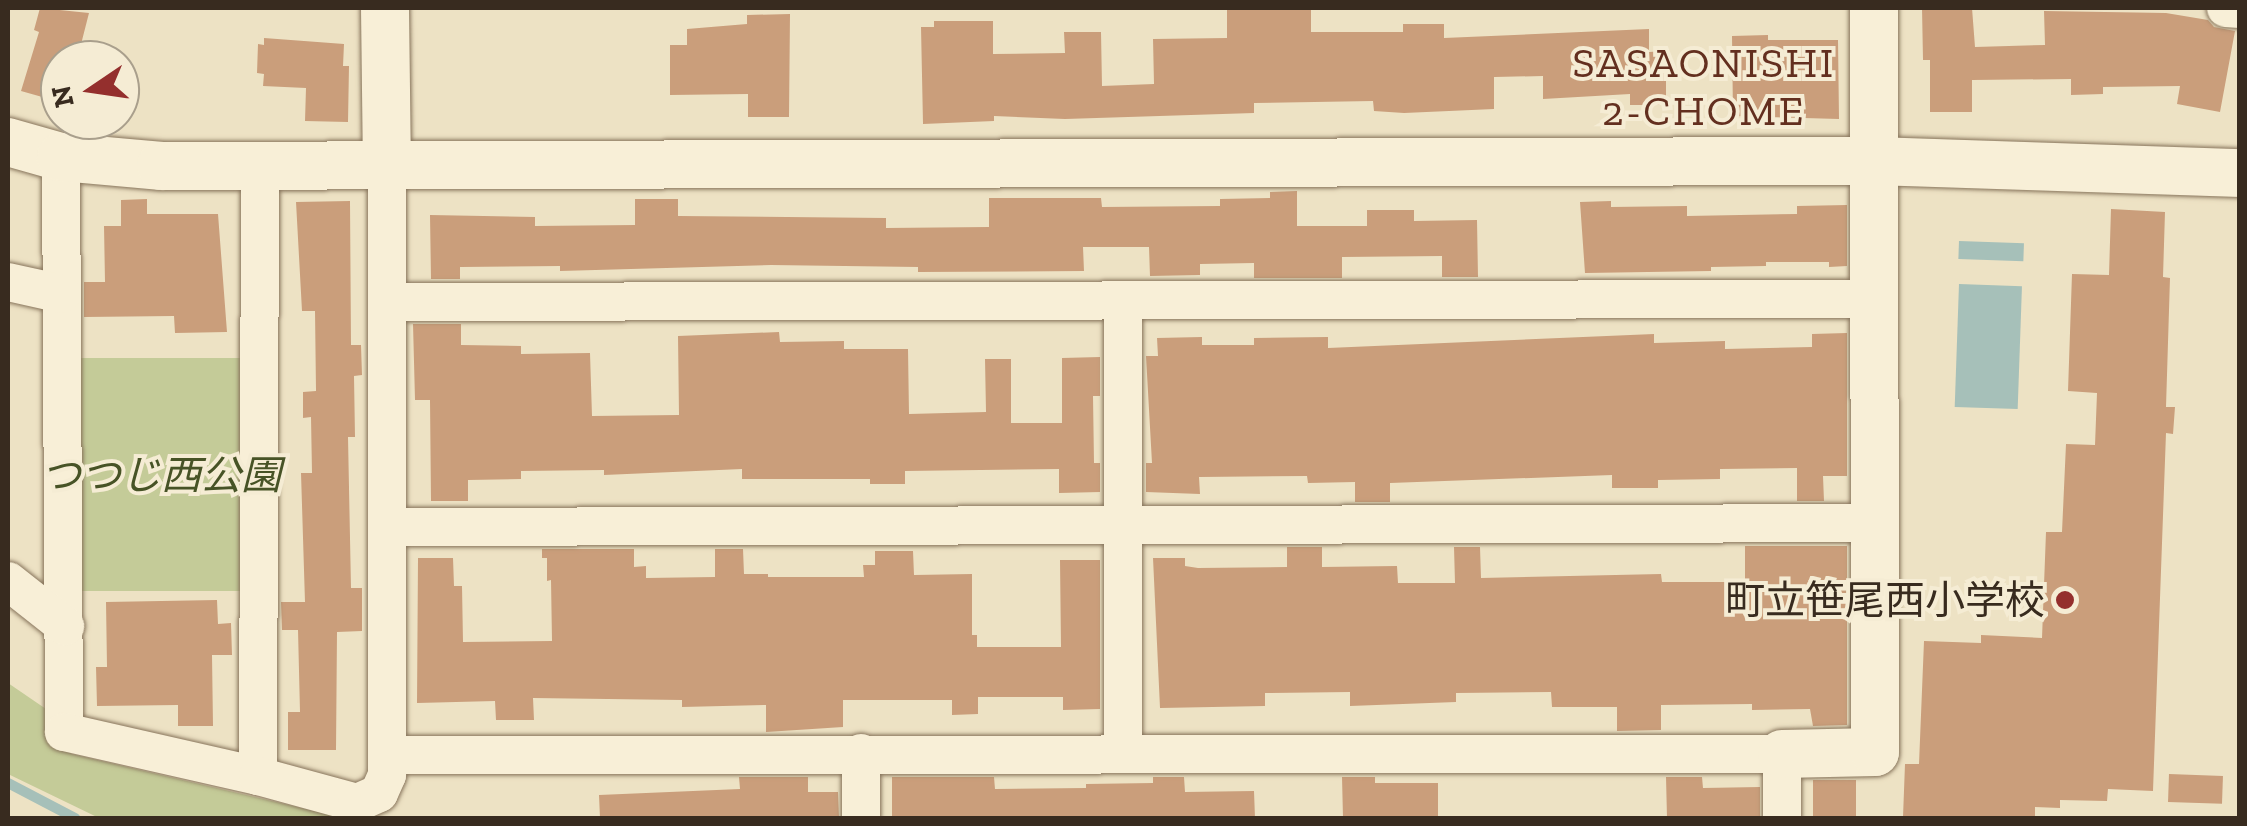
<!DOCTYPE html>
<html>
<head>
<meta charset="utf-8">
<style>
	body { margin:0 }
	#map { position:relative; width:2247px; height:826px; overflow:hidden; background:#ede2c4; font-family:"Zilla Slab","Noto Sans JP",serif }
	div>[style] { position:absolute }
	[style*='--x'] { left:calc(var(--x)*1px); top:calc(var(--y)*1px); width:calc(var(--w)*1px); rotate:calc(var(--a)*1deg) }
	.green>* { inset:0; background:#c4cb98; transform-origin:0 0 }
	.water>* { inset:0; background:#a6c0b9; transform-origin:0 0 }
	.stream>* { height:10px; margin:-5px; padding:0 5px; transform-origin:5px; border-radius:5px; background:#a6c0b9 }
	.building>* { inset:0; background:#ca9e7b; transform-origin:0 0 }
	.roads { filter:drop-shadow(0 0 2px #87745b) drop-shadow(0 0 2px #87745b) }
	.minor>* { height:38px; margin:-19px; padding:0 19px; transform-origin:19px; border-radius:19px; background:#f8efd7 }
	.tertiary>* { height:48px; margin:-24px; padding:0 24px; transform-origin:24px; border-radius:24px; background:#f8efd7 }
	.dots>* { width:28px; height:28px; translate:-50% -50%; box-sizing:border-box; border:5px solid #f5ecd4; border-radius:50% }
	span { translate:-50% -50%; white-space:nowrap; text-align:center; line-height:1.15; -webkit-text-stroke:8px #f5ecd4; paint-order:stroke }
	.park-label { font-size:40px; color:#475326; font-style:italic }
	.poi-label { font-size:40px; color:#382b1f }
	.right { translate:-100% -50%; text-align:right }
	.neighbourhood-label { font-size:42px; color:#632f1f; letter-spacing:2.5px }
	.frame { position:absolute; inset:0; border:10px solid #382b1f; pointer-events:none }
	.north { position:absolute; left:40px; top:40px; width:100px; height:100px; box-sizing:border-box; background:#f5ecd4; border:2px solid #a99f8c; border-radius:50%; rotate:257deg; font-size:28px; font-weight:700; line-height:40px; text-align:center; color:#382b1f }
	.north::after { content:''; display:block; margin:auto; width:35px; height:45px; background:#942f2d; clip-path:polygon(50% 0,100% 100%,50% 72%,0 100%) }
</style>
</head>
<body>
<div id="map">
	<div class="green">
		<div style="left:245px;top:358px;width:233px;height:167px;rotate:90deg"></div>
		<div style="clip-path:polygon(8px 683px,46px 709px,47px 737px,72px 754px,344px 818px,99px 818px,8px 774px)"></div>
	</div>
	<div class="water">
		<div style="left:1959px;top:241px;width:65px;height:18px;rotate:2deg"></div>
		<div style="left:1959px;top:284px;width:63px;height:123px;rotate:2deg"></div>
	</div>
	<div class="stream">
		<div style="--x:8;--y:783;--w:76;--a:27.6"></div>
	</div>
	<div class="building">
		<div style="clip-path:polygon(40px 8px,89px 13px,77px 60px,60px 60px,60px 102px,21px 91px,39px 32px,34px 30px)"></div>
		<div style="clip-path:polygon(1922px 8px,1972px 8px,1975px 47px,2045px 45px,2044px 11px,2166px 13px,2208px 20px,2214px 27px,2235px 31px,2220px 112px,2177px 104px,2180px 86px,2103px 87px,2103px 94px,2071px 95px,2071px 79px,1972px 80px,1972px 112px,1930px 112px,1930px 60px,1923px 60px)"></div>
		<div style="clip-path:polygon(1311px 9px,1311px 32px,1403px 32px,1403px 24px,1444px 24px,1444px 38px,1649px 29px,1649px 52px,1666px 51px,1666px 105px,1630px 105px,1630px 94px,1543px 99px,1543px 76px,1494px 77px,1494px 109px,1404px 113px,1374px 111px,1373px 101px,1254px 103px,1254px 113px,1065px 119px,994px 116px,994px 121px,923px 124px,921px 27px,934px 27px,934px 21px,993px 21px,993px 54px,1065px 53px,1064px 32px,1101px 32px,1102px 86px,1154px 84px,1153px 39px,1227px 38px,1227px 10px)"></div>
		<div style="clip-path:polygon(790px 14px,789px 117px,748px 117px,748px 94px,670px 95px,670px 45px,687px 45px,687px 29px,747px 24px,747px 15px)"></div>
		<div style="clip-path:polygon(1768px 35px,1768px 40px,1838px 40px,1839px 119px,1733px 116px,1732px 36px)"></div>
		<div style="clip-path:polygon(264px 38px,344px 44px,343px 66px,349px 66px,348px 122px,305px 121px,306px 88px,263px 86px,264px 74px,257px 73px,258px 44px,264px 45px)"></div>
		<div style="clip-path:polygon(1297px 191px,1297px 226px,1367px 226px,1367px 210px,1414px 210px,1414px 221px,1477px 220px,1478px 277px,1442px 277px,1442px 256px,1342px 257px,1342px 278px,1254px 278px,1254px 263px,1200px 264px,1200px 275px,1150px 276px,1149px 247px,1083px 247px,1084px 271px,918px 272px,918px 267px,771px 265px,560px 271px,560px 266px,460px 267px,460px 279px,431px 279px,430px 215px,535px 217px,535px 226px,635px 225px,635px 199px,678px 199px,678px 216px,886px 218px,886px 228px,989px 227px,989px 198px,1101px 198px,1102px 207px,1220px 206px,1220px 199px,1270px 198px,1270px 192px)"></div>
		<div style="clip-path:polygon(147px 199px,147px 214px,218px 214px,227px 332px,175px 333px,174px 316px,84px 317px,84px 282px,105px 282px,104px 226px,121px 226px,121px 200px)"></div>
		<div style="clip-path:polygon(350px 201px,351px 345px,361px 345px,362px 375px,354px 376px,355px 437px,348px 437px,351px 588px,362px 588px,362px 631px,337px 632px,336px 750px,288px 750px,288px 712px,300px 712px,298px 630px,282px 630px,281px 602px,305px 602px,301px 473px,312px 473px,311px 417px,303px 418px,303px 392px,316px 391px,315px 311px,302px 311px,296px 202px)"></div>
		<div style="clip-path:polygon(1611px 201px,1611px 207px,1687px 206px,1687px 216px,1797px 214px,1797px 206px,1847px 205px,1847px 266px,1829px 267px,1829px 262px,1766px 262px,1766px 266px,1711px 267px,1711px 271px,1585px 273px,1580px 202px)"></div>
		<div style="clip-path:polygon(2111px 209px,2165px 212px,2163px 277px,2170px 278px,2166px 407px,2175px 407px,2173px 434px,2166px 433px,2153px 791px,2108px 789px,2107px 801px,2060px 800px,2060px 808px,2035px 807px,2035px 818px,1903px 817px,1905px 764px,1919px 764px,1924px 641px,1981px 643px,1981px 635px,2042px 638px,2046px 532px,2062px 532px,2066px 444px,2095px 445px,2097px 393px,2068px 391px,2072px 274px,2109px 275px)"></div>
		<div style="clip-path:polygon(413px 324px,461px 324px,461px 345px,521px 346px,521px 354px,590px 353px,592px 416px,679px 415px,678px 336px,779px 332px,780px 342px,844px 341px,844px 349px,908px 349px,909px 414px,986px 412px,985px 359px,1011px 359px,1011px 423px,1062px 423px,1062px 358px,1100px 357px,1100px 396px,1093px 396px,1094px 463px,1100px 463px,1100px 492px,1059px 493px,1059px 469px,905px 471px,905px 484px,870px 484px,870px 479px,742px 479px,742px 469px,604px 475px,604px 470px,521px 471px,521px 479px,468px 480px,468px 501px,431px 501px,430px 400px,415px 400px)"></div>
		<div style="clip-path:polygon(1847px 333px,1847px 476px,1823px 476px,1824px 501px,1797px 501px,1797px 468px,1720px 469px,1720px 479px,1658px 480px,1658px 488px,1612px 488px,1612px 475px,1390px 483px,1390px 502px,1355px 502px,1355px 482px,1308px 483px,1307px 476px,1199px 477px,1200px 494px,1146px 492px,1146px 463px,1152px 463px,1146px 356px,1158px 356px,1157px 338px,1202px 337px,1202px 345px,1254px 345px,1254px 338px,1328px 337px,1328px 348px,1654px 334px,1654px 343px,1725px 341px,1725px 349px,1812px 347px,1812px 334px)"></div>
		<div style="clip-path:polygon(1745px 546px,1847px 546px,1847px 725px,1813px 726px,1810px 709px,1752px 710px,1752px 704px,1661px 705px,1661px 730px,1617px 731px,1617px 707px,1552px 707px,1551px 692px,1456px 693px,1456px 702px,1350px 706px,1350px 692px,1265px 693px,1265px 706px,1160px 708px,1153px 558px,1185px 558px,1185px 566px,1198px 568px,1287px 567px,1287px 547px,1322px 547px,1322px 567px,1397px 566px,1398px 583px,1455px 583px,1454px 547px,1480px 547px,1481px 578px,1661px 574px,1662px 582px,1745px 582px)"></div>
		<div style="clip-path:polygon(542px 549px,634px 549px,634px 567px,646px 566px,646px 578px,715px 577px,715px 549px,743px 549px,744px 574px,768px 574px,768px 577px,864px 577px,863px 565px,875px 565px,875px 551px,913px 551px,914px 575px,972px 574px,972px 635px,977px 635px,977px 647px,1061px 647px,1060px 560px,1100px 560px,1100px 709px,1063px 710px,1063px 697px,978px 697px,978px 714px,952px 715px,952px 700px,843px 700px,843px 727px,766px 732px,766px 705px,682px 707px,682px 700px,533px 698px,534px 720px,496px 720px,495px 701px,417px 703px,418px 558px,453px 558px,454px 586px,462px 586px,463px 642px,552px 641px,551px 580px,547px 581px,547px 558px,542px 558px)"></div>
		<div style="clip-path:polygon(217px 600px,218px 624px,231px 623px,232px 655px,212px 655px,213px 726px,178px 726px,178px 705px,97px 706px,96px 667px,107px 667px,106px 602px)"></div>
		<div style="left:2169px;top:774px;width:54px;height:28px;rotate:2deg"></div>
		<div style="clip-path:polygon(739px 777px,808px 777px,808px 792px,838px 792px,839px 818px,600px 818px,599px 795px,740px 789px)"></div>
		<div style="clip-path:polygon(892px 777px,994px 777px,995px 789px,1086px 788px,1086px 784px,1153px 783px,1153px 777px,1184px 777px,1185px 792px,1254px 791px,1255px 818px,892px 818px)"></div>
		<div style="clip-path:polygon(1342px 777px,1375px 777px,1375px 783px,1438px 783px,1438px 818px,1343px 818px)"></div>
		<div style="clip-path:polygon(1666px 777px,1702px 777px,1703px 788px,1760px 787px,1760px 818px,1667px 818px)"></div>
		<div style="left:1856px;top:780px;width:38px;height:43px;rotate:90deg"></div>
	</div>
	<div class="roads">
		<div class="minor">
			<div style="--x:2226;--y:8;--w:14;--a:4"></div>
			<div style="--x:61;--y:157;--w:575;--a:89.7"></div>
			<div style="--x:64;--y:732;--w:199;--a:12.8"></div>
			<div style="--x:258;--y:776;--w:609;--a:-89.81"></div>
			<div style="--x:8;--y:282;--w:55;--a:12.5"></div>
			<div style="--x:388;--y:302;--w:1488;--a:-0.12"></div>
			<div style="--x:388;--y:527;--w:1488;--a:-0.15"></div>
			<div style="--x:8;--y:581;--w:73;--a:38.3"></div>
			<div style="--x:1123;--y:753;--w:451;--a:-90"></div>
			<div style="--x:387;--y:755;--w:1395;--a:-0.04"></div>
			<div style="--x:1782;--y:754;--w:64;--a:90"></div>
			<div style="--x:258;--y:776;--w:103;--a:15.3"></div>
			<div style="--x:357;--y:803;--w:24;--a:-24"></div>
			<div style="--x:379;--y:793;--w:20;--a:-66"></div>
			<div style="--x:387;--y:775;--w:607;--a:-90"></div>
			<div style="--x:861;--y:818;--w:65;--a:-90"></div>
		</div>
		<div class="tertiary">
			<div style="--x:385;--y:8;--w:160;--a:89.3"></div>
			<div style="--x:8;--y:142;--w:55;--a:15.8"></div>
			<div style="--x:61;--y:157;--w:100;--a:5.1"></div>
			<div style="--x:161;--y:166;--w:1715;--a:-0.17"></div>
			<div style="--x:1876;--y:161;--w:364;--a:1.9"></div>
			<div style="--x:1782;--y:754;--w:93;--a:-1.2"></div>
			<div style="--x:1875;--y:752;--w:744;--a:-90.08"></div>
		</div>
	</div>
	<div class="dots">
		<div style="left:2065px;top:600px;background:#942f2d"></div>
	</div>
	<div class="park-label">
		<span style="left:161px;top:475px">つつじ西公園</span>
	</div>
	<div class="poi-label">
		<span class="right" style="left:2045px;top:600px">町立笹尾西小学校</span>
	</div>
	<div class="neighbourhood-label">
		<span style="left:1704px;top:87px">SASAONISHI<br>2-CHOME</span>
	</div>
	<div class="frame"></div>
	<div class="north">N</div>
</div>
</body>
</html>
